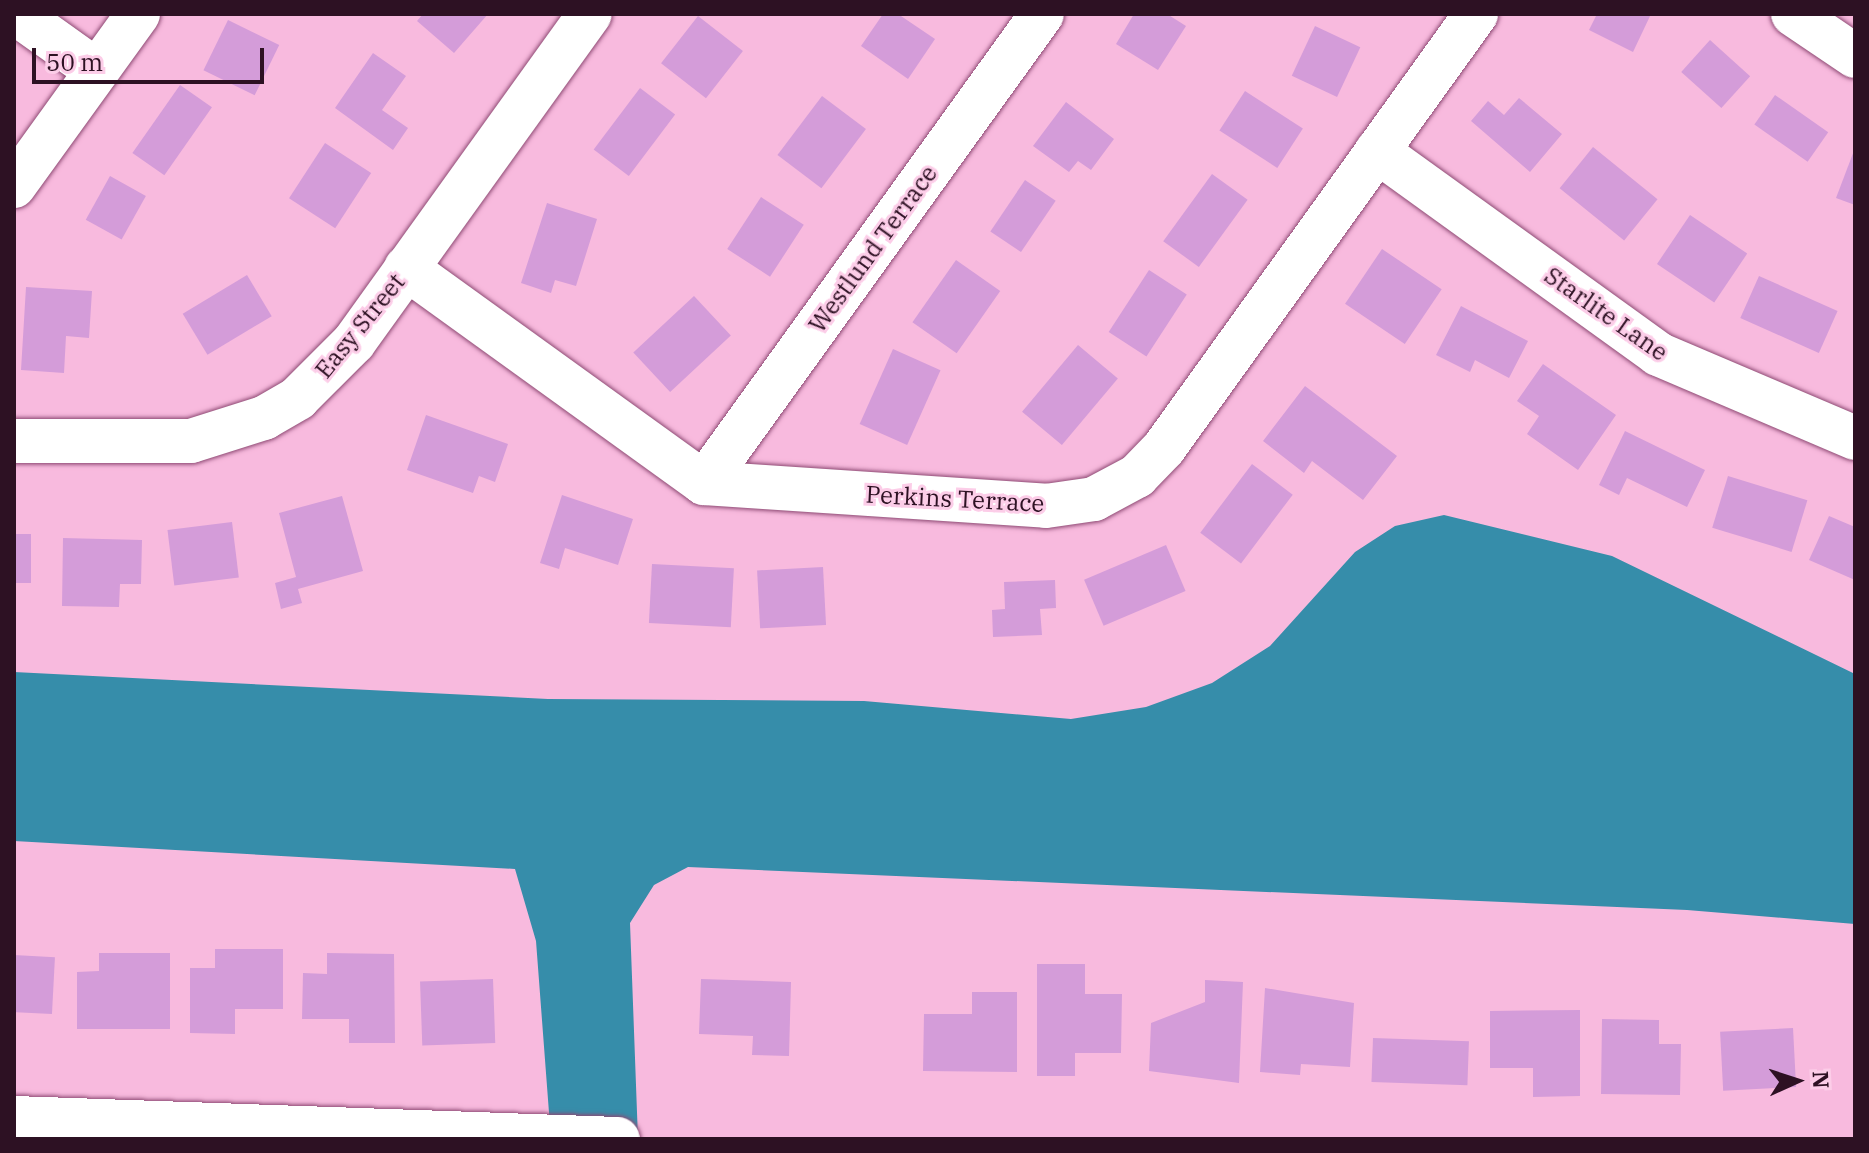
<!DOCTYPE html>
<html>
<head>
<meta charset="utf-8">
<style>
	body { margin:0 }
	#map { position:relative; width:1869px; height:1153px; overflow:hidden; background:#f8bade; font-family:"IBM Plex Serif",serif }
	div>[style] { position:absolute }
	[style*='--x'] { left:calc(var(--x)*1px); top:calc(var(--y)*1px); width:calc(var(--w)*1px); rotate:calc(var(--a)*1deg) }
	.water>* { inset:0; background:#368daa }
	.building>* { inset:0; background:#d49cd9; transform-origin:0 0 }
	.roads { filter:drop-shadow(0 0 2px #8e4a74) drop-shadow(0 0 2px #8e4a74) }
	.minor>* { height:44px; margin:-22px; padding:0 22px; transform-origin:22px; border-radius:22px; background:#fff }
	span { translate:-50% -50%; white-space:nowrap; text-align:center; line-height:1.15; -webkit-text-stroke:6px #fccde8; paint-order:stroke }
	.street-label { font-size:24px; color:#2d1123 }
	.frame { position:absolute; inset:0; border:16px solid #2d1123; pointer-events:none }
	.north { position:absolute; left:1757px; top:1041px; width:80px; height:80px; -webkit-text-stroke:6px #fccde8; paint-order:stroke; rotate:87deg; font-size:22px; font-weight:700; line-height:32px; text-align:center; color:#2d1123 }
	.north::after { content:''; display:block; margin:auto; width:28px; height:36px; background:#2d1123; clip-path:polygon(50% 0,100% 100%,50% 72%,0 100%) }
	.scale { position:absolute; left:32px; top:48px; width:232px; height:36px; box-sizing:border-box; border:4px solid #2d1123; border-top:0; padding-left:10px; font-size:24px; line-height:28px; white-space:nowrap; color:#2d1123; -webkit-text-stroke:6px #fccde8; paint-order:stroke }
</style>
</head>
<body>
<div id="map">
	<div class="water">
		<div style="clip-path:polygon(1444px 515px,1612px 556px,1855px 674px,1855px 924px,1687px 910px,688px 867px,654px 885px,630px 923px,638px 1139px,551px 1139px,536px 941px,515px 869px,14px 841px,14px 672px,548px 699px,864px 701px,1071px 719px,1146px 707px,1212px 683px,1270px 646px,1355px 552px,1395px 526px)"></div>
	</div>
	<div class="building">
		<div style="clip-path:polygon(423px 14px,488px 14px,454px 53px,417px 21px)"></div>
		<div style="clip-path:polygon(883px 14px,898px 14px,935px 39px,908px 79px,861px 46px)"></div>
		<div style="clip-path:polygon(1134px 14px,1167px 14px,1186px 26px,1158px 70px,1116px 44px)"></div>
		<div style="clip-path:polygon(1597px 14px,1651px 14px,1633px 52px,1589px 30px)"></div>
		<div style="left:698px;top:16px;width:57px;height:60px;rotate:38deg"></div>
		<div style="left:228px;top:20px;width:57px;height:56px;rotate:26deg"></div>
		<div style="left:1315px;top:26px;width:50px;height:55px;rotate:25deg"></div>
		<div style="left:1710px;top:40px;width:54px;height:43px;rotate:42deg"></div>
		<div style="clip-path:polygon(373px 53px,406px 76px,382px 110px,408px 128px,393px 150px,335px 108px)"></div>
		<div style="left:180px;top:85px;width:39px;height:83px;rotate:35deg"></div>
		<div style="left:640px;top:88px;width:44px;height:77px;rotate:37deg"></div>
		<div style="left:1245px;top:91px;width:69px;height:47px;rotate:33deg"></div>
		<div style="left:1775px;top:95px;width:65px;height:36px;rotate:35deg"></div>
		<div style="left:822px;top:96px;width:55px;height:74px;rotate:37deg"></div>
		<div style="clip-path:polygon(1519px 98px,1562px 134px,1530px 172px,1471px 121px,1488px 101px,1504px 115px)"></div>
		<div style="clip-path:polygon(1066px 102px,1114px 139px,1091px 170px,1078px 161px,1069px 172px,1033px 146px)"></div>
		<div style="left:325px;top:143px;width:55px;height:66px;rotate:33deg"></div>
		<div style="left:1593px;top:147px;width:83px;height:53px;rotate:39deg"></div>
		<div style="clip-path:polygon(1855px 148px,1855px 205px,1836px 198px)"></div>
		<div style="left:1212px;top:174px;width:44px;height:83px;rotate:36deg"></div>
		<div style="left:110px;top:176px;width:41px;height:50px;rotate:29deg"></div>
		<div style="left:1025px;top:180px;width:37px;height:62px;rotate:34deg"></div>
		<div style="left:761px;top:197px;width:51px;height:62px;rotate:33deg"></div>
		<div style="clip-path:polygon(547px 203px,597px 219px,576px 286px,555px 280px,551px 293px,521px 283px)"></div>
		<div style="left:1690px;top:215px;width:69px;height:59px;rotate:34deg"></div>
		<div style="left:1382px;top:249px;width:72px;height:66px;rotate:34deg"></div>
		<div style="left:956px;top:260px;width:54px;height:76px;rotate:35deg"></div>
		<div style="left:1149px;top:270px;width:45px;height:74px;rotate:33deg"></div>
		<div style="left:247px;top:275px;width:48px;height:75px;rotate:59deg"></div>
		<div style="left:1759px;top:276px;width:86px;height:46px;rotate:24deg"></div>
		<div style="clip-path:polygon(26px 287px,92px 291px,89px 338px,66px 336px,64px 373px,21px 370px)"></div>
		<div style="left:694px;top:296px;width:54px;height:83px;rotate:47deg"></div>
		<div style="clip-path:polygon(1461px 306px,1528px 341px,1509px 378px,1475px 360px,1470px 372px,1436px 355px)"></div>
		<div style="left:1078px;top:345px;width:52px;height:87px;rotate:40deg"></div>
		<div style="left:893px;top:349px;width:52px;height:82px;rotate:24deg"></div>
		<div style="clip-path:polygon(1543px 364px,1616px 415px,1578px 470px,1527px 434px,1539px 416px,1517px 401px)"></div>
		<div style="clip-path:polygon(1305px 386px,1397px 456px,1363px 500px,1312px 461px,1304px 473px,1263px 441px)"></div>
		<div style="clip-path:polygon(426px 415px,508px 444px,495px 482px,479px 476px,473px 493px,407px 470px)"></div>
		<div style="clip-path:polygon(1625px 431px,1705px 470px,1687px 507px,1627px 478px,1619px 495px,1599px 485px)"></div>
		<div style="left:1252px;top:464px;width:51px;height:86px;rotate:37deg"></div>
		<div style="left:1728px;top:476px;width:83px;height:54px;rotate:17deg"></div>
		<div style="clip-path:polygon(562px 495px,633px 519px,618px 565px,565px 548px,559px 569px,540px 563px)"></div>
		<div style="clip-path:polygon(342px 496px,363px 571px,298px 589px,302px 603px,281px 609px,275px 583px,296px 577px,279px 513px)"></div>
		<div style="clip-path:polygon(1829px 516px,1855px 527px,1855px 580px,1809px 560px)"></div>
		<div style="left:232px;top:522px;width:56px;height:65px;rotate:83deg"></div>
		<div style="left:14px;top:534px;width:17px;height:49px"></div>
		<div style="clip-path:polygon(63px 538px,142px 540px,141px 584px,120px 584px,119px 607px,62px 606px)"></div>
		<div style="left:1166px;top:545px;width:50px;height:89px;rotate:67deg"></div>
		<div style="left:652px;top:564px;width:82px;height:59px;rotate:3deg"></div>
		<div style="left:823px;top:567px;width:58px;height:66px;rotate:87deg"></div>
		<div style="clip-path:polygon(1055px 580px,1056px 608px,1040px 609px,1042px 635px,993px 637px,992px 610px,1005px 609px,1004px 582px)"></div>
		<div style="clip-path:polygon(215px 949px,283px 949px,283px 1009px,235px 1009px,235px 1034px,190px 1033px,190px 968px,215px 968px)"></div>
		<div style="clip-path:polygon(99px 953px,170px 953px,170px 1029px,77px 1029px,77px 972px,99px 971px)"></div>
		<div style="clip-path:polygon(327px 953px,394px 954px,395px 1043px,349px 1043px,349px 1019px,302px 1019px,303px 973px,327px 974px)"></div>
		<div style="left:14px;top:955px;width:41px;height:57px;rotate:3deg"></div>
		<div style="clip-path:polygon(1037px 964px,1085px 964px,1085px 994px,1122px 994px,1121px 1053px,1075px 1053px,1075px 1076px,1037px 1076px)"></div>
		<div style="left:493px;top:979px;width:64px;height:73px;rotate:88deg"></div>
		<div style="clip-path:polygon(701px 979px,791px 982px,789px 1056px,752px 1055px,753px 1036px,699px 1034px)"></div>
		<div style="clip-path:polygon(1205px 980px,1243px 982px,1239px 1083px,1149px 1071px,1151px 1023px,1205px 1002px)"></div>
		<div style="clip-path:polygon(1265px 988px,1354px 1003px,1350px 1067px,1301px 1064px,1300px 1075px,1260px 1072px)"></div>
		<div style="clip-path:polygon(972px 992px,1017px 992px,1017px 1072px,923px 1071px,924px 1014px,972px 1014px)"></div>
		<div style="clip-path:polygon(1580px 1010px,1580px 1096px,1533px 1097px,1533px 1068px,1490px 1068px,1490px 1011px)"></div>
		<div style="clip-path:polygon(1602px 1019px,1659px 1020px,1659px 1044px,1681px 1044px,1680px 1095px,1601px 1094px)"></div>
		<div style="left:1793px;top:1028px;width:59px;height:73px;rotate:87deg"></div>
		<div style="left:1373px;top:1038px;width:96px;height:44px;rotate:2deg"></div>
	</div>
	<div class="roads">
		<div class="minor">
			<div style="--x:17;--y:14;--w:98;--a:35.5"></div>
			<div style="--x:1793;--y:14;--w:75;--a:34.1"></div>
			<div style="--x:1377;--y:151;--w:347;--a:35.8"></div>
			<div style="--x:1658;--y:354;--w:214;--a:23.1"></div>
			<div style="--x:14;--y:186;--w:212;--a:-54.2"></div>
			<div style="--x:406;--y:268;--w:367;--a:35.8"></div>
			<div style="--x:704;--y:483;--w:343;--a:3.8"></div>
			<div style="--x:1046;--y:506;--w:49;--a:-8.3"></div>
			<div style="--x:1094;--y:499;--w:49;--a:-28.1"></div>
			<div style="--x:1137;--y:476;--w:39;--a:-46"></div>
			<div style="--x:1164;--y:448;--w:535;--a:-54.29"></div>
			<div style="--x:14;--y:441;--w:177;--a:0"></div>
			<div style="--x:191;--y:441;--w:77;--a:-17.5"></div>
			<div style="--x:264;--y:418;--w:39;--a:-30"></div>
			<div style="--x:298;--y:398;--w:79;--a:-45"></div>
			<div style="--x:354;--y:342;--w:404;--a:-54.3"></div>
			<div style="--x:704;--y:483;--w:578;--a:-54.22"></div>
			<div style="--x:14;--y:1118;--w:604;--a:1.99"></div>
		</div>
	</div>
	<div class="street-label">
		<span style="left:873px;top:249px;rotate:-54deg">Westlund Terrace</span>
		<span style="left:1606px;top:314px;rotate:35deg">Starlite Lane</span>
		<span style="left:360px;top:326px;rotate:-51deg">Easy Street</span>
		<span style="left:955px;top:499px;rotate:3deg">Perkins Terrace</span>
	</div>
	<div class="frame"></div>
	<div class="north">N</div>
	<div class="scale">50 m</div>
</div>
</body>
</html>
